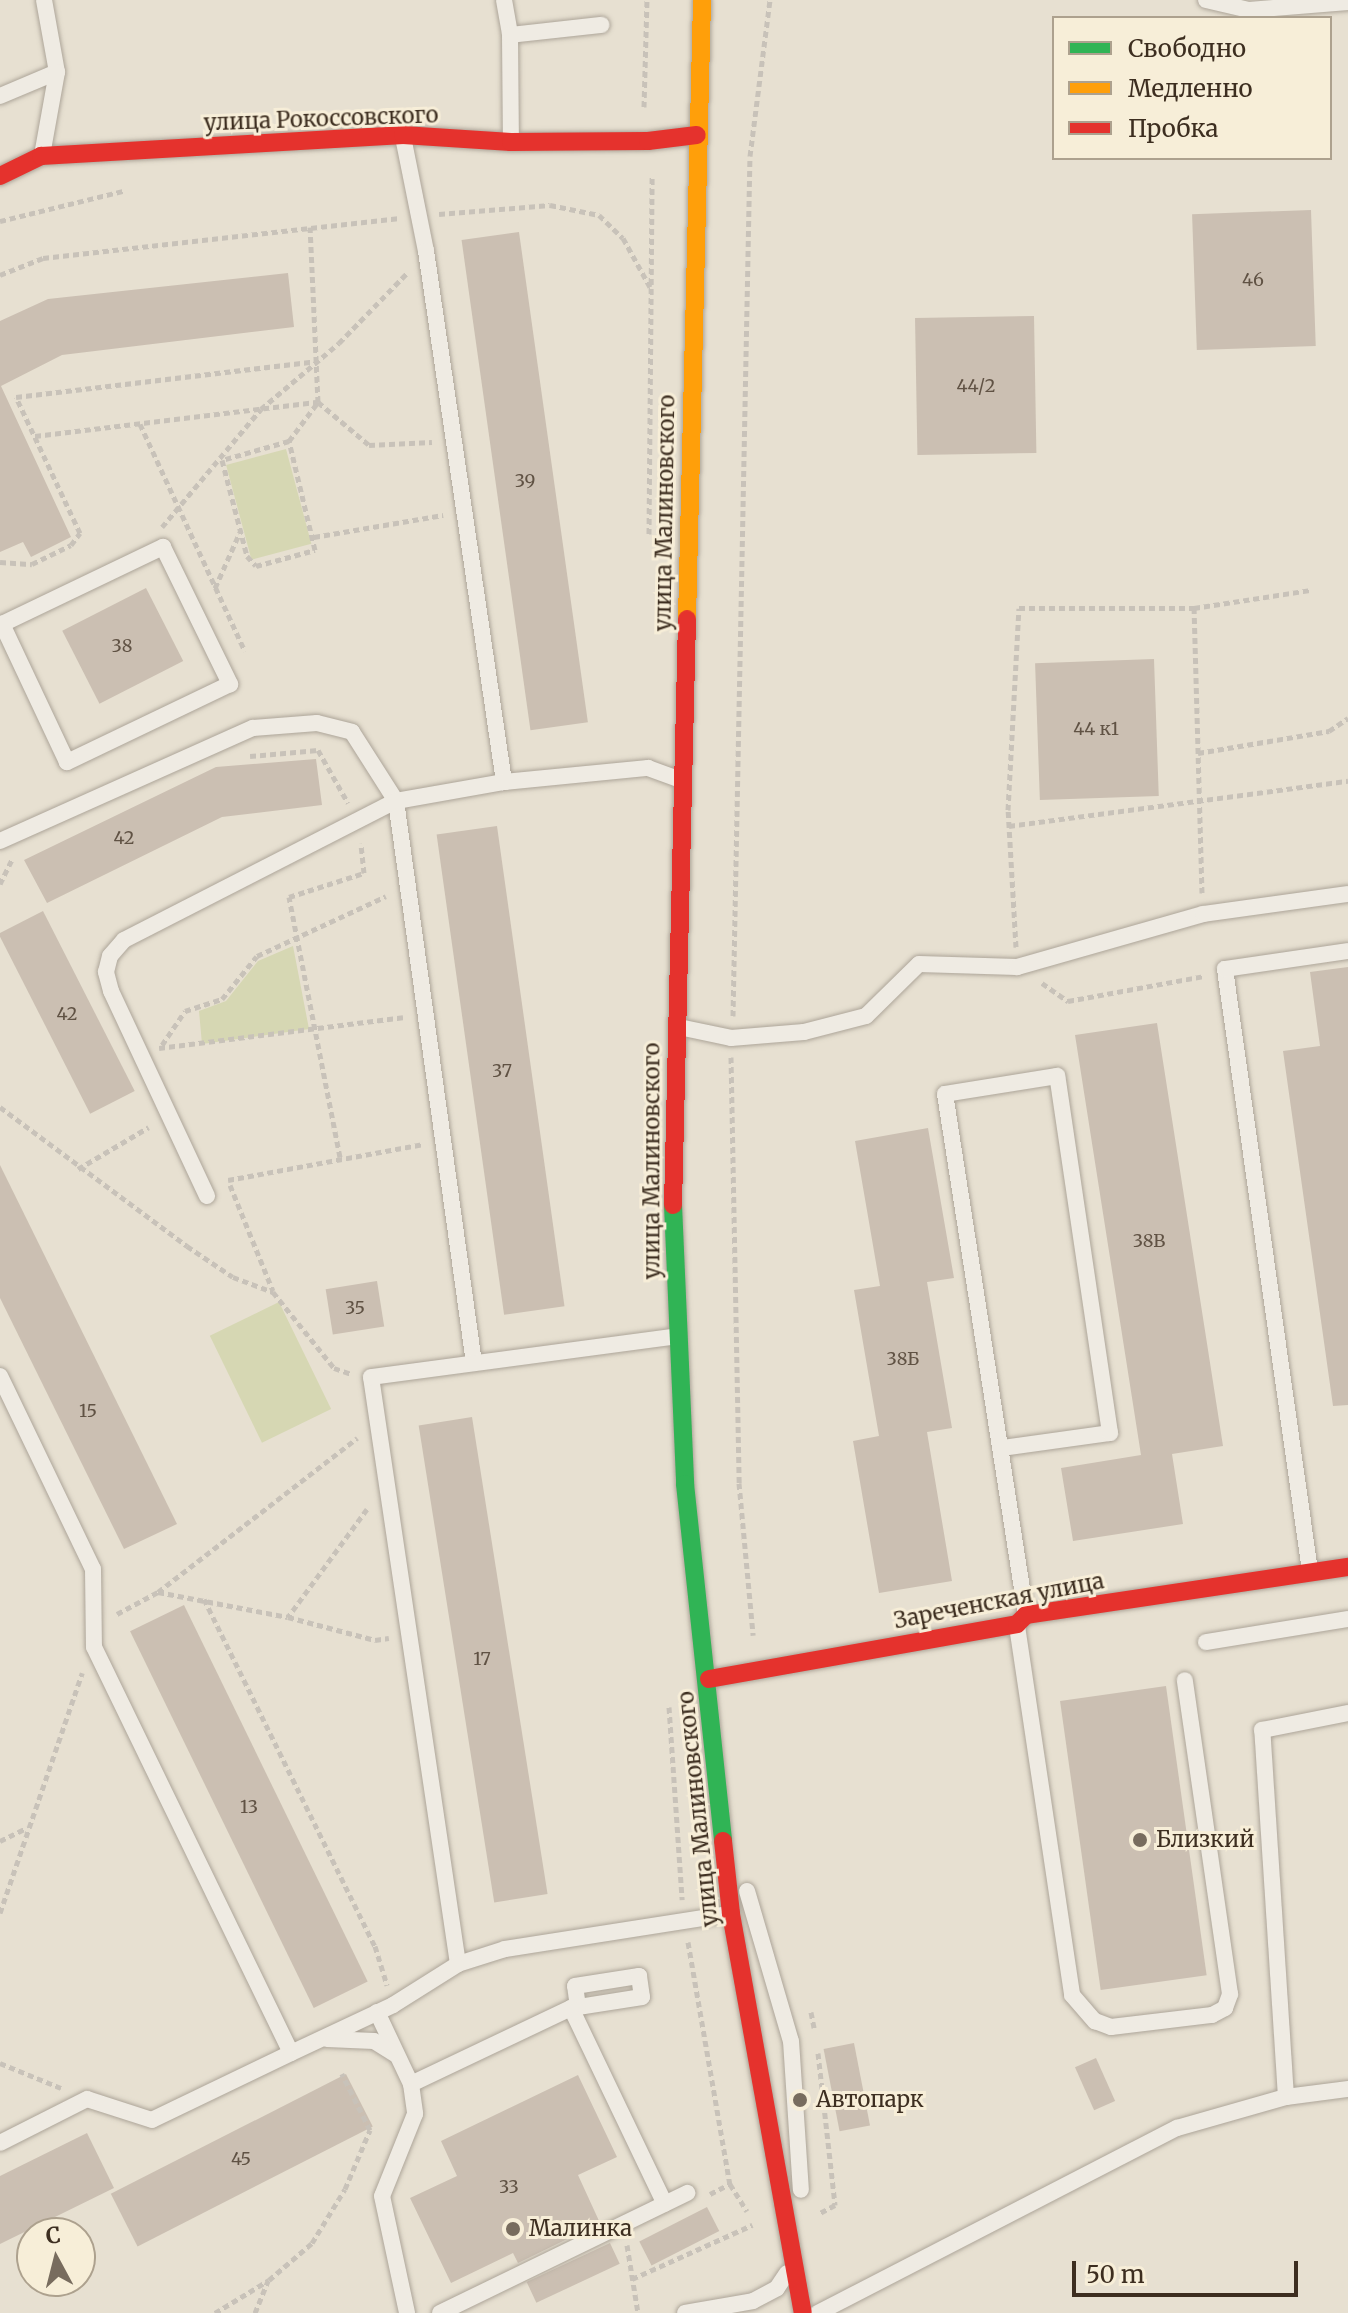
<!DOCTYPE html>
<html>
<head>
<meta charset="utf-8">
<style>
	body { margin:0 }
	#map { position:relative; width:1348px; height:2313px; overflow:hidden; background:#e7e0d1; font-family:Merriweather,serif }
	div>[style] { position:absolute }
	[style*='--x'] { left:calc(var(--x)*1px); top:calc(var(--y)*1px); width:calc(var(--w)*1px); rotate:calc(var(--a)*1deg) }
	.green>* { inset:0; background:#d6d7b3; transform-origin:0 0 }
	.building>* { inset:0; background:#cbbfb2; transform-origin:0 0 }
	.path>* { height:5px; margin-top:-2.5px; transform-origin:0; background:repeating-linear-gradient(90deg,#c8c2b9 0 6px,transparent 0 10px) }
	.roads { filter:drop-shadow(0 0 2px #ada599) drop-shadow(0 0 2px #ada599) }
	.lane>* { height:16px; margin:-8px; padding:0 8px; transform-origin:8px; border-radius:8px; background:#efebe3 }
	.fast>* { height:18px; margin:-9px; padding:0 9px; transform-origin:9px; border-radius:9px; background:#30b455 }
	.slow>* { height:18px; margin:-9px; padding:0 9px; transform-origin:9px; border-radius:9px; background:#ff9f0a }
	.jam>* { height:18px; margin:-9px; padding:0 9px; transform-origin:9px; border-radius:9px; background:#e5322d }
	.dots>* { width:22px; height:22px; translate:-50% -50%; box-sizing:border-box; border:4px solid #f7eed8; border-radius:50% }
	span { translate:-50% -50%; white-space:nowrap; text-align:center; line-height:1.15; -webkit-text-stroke:6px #f7eed8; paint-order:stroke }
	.number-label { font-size:18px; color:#605244 }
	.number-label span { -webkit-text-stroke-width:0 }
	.street-label { font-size:22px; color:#3d2e20 }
	.poi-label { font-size:22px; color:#3d2e20 }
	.left { translate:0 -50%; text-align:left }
	.legend { position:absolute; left:1052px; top:16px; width:280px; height:144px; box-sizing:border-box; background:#f7eed8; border:2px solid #ada18e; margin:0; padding:10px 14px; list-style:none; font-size:24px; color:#3d2e20 }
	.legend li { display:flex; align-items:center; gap:16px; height:40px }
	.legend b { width:40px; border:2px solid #ada18e }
	.north { position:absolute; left:16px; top:2217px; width:80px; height:80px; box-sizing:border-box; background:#f7eed8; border:2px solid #ada18e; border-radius:50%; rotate:353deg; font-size:22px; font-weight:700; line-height:32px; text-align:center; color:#3d2e20 }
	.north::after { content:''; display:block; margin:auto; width:28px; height:36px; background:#786c5e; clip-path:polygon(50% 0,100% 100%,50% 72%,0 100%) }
	.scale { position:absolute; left:1072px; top:2261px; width:226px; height:36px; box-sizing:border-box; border:4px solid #3d2e20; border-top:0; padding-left:10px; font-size:24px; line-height:28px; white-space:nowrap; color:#3d2e20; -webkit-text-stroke:6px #f7eed8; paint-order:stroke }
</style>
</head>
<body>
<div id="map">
	<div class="green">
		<div style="left:286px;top:449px;width:98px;height:62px;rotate:75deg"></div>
		<div style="clip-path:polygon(293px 946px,309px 1029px,202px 1044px,199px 1011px,226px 1001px,258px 961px)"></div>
		<div style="left:279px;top:1302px;width:119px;height:77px;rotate:64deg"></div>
	</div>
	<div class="building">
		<div style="left:1311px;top:210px;width:136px;height:119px;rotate:88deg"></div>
		<div style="left:519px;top:232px;width:495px;height:58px;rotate:82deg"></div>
		<div style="clip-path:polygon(288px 273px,294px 327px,62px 355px,1px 386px,71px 537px,31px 557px,23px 542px,0 552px,0 321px,48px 299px)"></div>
		<div style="left:1034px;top:316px;width:137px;height:119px;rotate:89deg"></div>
		<div style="left:146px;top:588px;width:82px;height:94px;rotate:63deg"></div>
		<div style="left:1154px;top:659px;width:137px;height:119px;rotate:88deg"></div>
		<div style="clip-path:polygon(316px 759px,322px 805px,222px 817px,47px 903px,24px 860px,216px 767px)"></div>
		<div style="left:497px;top:826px;width:485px;height:61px;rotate:82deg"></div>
		<div style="left:43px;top:911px;width:202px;height:50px;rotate:63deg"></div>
		<div style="clip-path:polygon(1348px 967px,1348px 1405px,1333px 1406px,1283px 1051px,1320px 1046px,1310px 972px)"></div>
		<div style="clip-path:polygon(1157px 1023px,1223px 1446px,1172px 1454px,1183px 1524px,1073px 1541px,1061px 1468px,1141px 1455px,1075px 1035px)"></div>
		<div style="clip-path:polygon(928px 1128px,954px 1278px,927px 1282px,952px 1428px,927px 1432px,952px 1581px,879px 1593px,853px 1441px,879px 1436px,854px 1290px,880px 1286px,855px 1141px)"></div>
		<div style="clip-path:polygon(0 1165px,177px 1524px,124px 1549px,0 1298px)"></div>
		<div style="left:377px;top:1281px;width:46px;height:52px;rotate:81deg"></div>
		<div style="left:472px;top:1417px;width:483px;height:54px;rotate:81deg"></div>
		<div style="left:184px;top:1605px;width:419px;height:60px;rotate:64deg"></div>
		<div style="left:1166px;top:1686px;width:292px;height:107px;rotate:82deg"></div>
		<div style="left:854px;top:2043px;width:84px;height:31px;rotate:79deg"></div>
		<div style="left:1096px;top:2058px;width:47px;height:23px;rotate:66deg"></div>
		<div style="left:346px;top:2074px;width:59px;height:264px;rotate:63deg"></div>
		<div style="clip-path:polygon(578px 2075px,617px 2157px,578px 2175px,600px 2223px,518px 2263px,513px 2253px,451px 2283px,410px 2198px,457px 2176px,441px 2141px)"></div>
		<div style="clip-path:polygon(87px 2133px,114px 2188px,0 2244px,0 2176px)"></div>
		<div style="left:707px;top:2207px;width:27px;height:76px;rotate:63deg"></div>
		<div style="left:610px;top:2243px;width:23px;height:92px;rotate:65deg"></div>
	</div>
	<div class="path">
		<div style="--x:644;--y:107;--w:107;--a:-88.4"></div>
		<div style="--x:439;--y:214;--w:111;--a:-4.6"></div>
		<div style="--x:550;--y:205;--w:50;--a:11.5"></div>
		<div style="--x:599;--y:215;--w:33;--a:44"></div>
		<div style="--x:623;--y:238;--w:56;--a:61.1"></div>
		<div style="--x:0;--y:221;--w:127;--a:-13.7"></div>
		<div style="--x:0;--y:275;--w:46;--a:-21.6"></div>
		<div style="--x:43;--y:258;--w:357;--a:-6.4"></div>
		<div style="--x:140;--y:424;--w:250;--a:65.2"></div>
		<div style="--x:35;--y:436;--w:285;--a:-6.9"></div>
		<div style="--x:318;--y:402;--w:67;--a:40.1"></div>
		<div style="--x:369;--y:445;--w:63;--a:-2.7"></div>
		<div style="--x:289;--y:441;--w:70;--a:164.2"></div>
		<div style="--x:222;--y:460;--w:99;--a:75.4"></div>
		<div style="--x:247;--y:556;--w:13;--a:48"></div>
		<div style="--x:256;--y:566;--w:61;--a:-15.2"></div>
		<div style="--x:315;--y:550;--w:112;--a:-103.4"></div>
		<div style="--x:289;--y:441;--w:49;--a:-53.4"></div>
		<div style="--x:318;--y:402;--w:175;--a:-92.6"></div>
		<div style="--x:162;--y:527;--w:154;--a:-50"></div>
		<div style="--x:261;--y:409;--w:102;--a:-40.2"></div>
		<div style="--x:339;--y:343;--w:98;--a:-45.8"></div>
		<div style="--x:649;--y:534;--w:358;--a:-89.5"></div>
		<div style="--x:314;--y:537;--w:131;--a:-9.7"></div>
		<div style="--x:0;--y:562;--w:32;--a:4"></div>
		<div style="--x:32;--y:564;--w:43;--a:-26"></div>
		<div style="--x:71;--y:545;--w:15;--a:-53"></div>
		<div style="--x:80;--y:533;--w:150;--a:-115.2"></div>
		<div style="--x:16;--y:397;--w:302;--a:-6.8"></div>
		<div style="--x:215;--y:588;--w:61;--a:-65.9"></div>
		<div style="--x:1198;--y:753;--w:133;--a:-9.5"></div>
		<div style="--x:1329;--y:731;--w:23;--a:-34"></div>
		<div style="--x:250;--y:756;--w:68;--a:-5"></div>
		<div style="--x:318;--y:750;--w:61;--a:60.5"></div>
		<div style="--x:1009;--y:826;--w:342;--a:-7.6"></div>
		<div style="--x:0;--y:884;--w:28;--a:-64"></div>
		<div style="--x:1202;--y:893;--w:285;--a:-91.6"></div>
		<div style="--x:1194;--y:608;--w:117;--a:-8.8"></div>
		<div style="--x:1016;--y:947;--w:137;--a:-93.3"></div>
		<div style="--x:1008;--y:810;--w:202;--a:-86.9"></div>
		<div style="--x:1019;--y:608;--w:175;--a:0"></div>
		<div style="--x:1042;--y:983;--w:32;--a:35"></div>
		<div style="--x:1068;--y:1001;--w:138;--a:-10.4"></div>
		<div style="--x:733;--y:1016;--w:860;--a:-88.87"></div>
		<div style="--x:750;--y:156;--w:157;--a:-82.7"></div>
		<div style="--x:162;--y:1045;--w:41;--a:-55.9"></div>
		<div style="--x:185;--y:1011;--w:39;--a:-18"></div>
		<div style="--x:222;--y:999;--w:55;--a:-50.9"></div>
		<div style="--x:257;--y:956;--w:142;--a:-24.9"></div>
		<div style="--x:159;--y:1048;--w:246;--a:-7.2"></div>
		<div style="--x:731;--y:1057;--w:426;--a:88.9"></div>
		<div style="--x:739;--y:1483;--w:153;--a:84.7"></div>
		<div style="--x:0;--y:1107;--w:233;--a:36.6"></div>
		<div style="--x:187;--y:1246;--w:55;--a:34"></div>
		<div style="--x:233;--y:1277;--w:43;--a:20.6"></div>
		<div style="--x:273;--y:1292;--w:97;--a:51.2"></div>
		<div style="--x:334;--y:1368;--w:18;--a:19"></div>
		<div style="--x:340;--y:1157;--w:265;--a:-101.1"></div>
		<div style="--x:289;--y:897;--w:79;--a:-17.7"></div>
		<div style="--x:364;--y:873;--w:30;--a:-96"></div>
		<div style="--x:78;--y:1169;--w:82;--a:-30.6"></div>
		<div style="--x:228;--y:1180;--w:199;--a:-10.4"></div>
		<div style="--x:230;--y:1185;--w:114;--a:67.9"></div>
		<div style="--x:367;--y:1509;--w:134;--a:126.2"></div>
		<div style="--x:288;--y:1617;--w:90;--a:14.8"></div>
		<div style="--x:375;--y:1640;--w:14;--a:-8"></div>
		<div style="--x:158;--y:1592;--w:132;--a:10.9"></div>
		<div style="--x:204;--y:1599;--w:387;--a:63.8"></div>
		<div style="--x:375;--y:1946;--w:41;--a:72.9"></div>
		<div style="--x:117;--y:1614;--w:47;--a:-28.2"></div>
		<div style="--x:158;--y:1592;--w:252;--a:-37.7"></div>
		<div style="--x:669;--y:1707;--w:193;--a:86.1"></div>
		<div style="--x:0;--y:1841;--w:30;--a:-26"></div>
		<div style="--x:0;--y:1913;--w:254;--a:-71.1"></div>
		<div style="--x:688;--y:1942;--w:246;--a:80.2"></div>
		<div style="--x:730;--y:2184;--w:32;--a:58"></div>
		<div style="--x:811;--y:2012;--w:16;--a:79"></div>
		<div style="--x:818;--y:2053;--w:153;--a:83.6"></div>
		<div style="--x:835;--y:2205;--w:17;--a:152"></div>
		<div style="--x:0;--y:2063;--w:66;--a:22.3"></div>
		<div style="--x:710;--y:2194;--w:22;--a:-27"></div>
		<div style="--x:627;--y:2245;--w:69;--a:80.8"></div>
		<div style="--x:632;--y:2279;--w:132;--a:-24.2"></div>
		<div style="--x:215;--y:2313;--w:63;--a:-31.4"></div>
		<div style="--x:269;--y:2280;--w:57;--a:-40.7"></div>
		<div style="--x:312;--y:2243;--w:63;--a:-58.6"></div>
		<div style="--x:345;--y:2189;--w:64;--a:-67"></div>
		<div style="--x:370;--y:2130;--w:63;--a:-116.6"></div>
		<div style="--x:255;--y:2313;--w:35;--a:-68"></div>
	</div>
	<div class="roads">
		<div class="lane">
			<div style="--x:44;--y:0;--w:73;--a:79.8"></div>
			<div style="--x:504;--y:0;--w:36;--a:80"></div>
			<div style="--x:510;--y:35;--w:106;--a:89.5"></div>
			<div style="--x:1206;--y:0;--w:44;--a:13.1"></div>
			<div style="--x:1249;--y:10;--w:99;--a:-4.6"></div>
			<div style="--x:510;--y:35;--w:92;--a:-6.3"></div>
			<div style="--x:0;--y:96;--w:62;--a:-22.8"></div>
			<div style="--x:57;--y:72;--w:84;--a:100.2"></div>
			<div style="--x:403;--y:137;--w:116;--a:78.6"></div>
			<div style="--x:426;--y:251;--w:537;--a:81.64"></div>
			<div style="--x:0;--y:625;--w:181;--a:-25.6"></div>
			<div style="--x:163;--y:547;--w:153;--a:63.9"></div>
			<div style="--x:230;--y:684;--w:181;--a:154.4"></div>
			<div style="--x:67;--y:762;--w:153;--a:-115.2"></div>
			<div style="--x:0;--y:841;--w:277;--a:-24.1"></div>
			<div style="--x:253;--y:728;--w:64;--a:-4.5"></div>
			<div style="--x:317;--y:723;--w:36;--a:14"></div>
			<div style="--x:352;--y:732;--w:82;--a:57.5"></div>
			<div style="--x:396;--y:801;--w:567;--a:82.1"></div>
			<div style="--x:679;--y:1027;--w:53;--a:11.9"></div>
			<div style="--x:731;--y:1038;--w:73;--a:-4.7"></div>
			<div style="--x:804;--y:1032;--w:64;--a:-14.5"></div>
			<div style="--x:866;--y:1016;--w:74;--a:-44.5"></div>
			<div style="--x:919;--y:964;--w:98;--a:1.8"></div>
			<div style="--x:1017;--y:967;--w:193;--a:-15.9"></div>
			<div style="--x:1203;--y:914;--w:146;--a:-7.9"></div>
			<div style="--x:207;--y:1196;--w:226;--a:-115.1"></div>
			<div style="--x:111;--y:991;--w:20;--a:-105"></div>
			<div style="--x:106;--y:972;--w:16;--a:-76"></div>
			<div style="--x:110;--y:956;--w:21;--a:-49"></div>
			<div style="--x:124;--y:940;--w:305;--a:-27.1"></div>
			<div style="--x:396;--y:801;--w:110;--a:-10"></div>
			<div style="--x:504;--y:782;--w:145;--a:-5.6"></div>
			<div style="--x:648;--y:768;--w:35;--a:20"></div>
			<div style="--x:0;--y:1376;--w:214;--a:64.3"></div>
			<div style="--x:93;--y:1569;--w:78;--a:89.3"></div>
			<div style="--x:94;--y:1647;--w:451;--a:64.1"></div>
			<div style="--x:291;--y:2053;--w:154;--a:154.3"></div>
			<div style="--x:152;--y:2120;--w:68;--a:-162.1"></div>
			<div style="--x:87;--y:2099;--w:97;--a:153.2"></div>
			<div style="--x:1002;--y:1448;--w:109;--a:-7.9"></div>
			<div style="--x:1110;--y:1433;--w:361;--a:-98.4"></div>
			<div style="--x:1057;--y:1076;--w:113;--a:170.9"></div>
			<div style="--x:945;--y:1094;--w:526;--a:81.15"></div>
			<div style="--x:1310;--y:1571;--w:608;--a:-98.04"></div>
			<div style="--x:1225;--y:969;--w:124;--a:-8.3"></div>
			<div style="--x:1017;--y:1626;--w:373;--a:81.5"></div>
			<div style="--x:1072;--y:1995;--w:35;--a:49"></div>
			<div style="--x:1095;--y:2021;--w:17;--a:21"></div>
			<div style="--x:1111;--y:2027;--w:102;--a:-6.8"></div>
			<div style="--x:1212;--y:2015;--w:15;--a:-28"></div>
			<div style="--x:1225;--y:2008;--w:15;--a:-70"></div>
			<div style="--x:1230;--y:1994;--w:317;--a:-98.2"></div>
			<div style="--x:1206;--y:1642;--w:144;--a:-9.2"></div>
			<div style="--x:747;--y:1891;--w:156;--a:73.7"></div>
			<div style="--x:791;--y:2041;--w:149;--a:86.2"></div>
			<div style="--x:458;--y:1964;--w:593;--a:-98.43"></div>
			<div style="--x:371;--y:1377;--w:309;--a:-7.6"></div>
			<div style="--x:578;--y:2007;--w:21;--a:-98"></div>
			<div style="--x:575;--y:1986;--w:65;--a:-8.9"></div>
			<div style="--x:639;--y:1976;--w:21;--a:82"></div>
			<div style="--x:642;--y:1997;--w:65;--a:171.1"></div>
			<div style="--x:578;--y:2007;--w:7;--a:172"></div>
			<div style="--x:571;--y:2008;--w:217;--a:64.4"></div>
			<div style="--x:377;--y:2012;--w:80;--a:64.7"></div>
			<div style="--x:411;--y:2084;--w:30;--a:82"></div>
			<div style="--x:415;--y:2114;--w:88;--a:111.9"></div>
			<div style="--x:382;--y:2196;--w:120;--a:77.9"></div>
			<div style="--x:327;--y:2039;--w:47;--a:2.4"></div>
			<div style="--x:374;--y:2041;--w:25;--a:32"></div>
			<div style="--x:291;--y:2053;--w:113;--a:-25.2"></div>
			<div style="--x:393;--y:2005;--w:77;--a:-32.2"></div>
			<div style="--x:458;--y:1964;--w:49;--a:-17.7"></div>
			<div style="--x:505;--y:1949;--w:227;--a:-8.9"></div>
			<div style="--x:411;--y:2084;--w:177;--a:-25.4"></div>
			<div style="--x:1286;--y:2097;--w:368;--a:-93.7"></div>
			<div style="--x:1262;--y:1730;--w:88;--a:-11.2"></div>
			<div style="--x:440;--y:2313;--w:275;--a:-25.9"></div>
			<div style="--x:685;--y:2313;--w:69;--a:-10"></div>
			<div style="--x:753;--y:2301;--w:27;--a:-28"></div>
			<div style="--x:777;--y:2288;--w:18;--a:-56"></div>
			<div style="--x:818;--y:2313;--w:404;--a:-27.3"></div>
			<div style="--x:1177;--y:2128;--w:113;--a:-15.9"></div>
			<div style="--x:1286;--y:2097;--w:63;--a:-7.4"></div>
		</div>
		<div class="fast">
			<div style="--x:673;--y:1205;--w:279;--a:87.5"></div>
			<div style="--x:685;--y:1484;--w:359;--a:83.9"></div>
		</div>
		<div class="slow">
			<div style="--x:687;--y:619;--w:619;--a:-88.61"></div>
		</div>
		<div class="jam">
			<div style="--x:0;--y:176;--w:46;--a:-26"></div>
			<div style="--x:41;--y:156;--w:363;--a:-3.3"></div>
			<div style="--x:403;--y:135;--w:108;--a:3.7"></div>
			<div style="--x:511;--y:142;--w:137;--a:-0.4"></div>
			<div style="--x:648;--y:141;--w:49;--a:-7"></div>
			<div style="--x:673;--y:1205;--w:586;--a:-88.63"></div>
			<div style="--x:709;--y:1679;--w:313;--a:-10.1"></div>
			<div style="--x:1017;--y:1624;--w:13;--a:-45"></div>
			<div style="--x:1026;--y:1615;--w:326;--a:-8.5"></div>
			<div style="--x:723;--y:1841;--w:73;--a:83.7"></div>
			<div style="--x:731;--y:1914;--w:405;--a:79.8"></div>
		</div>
	</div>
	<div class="dots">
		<div style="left:1140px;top:1840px;background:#786c5e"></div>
		<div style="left:800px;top:2100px;background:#786c5e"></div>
		<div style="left:513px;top:2229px;background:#786c5e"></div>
	</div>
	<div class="number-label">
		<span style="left:1253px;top:280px">46</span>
		<span style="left:976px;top:386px">44/2</span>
		<span style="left:525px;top:481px">39</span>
		<span style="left:122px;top:646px">38</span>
		<span style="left:1096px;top:729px">44 к1</span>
		<span style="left:124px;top:838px">42</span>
		<span style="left:67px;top:1014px">42</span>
		<span style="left:502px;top:1071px">37</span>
		<span style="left:1149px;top:1241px">38В</span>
		<span style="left:355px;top:1308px">35</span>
		<span style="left:903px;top:1359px">38Б</span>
		<span style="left:88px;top:1411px">15</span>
		<span style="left:482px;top:1659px">17</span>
		<span style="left:249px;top:1807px">13</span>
		<span style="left:241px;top:2159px">45</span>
		<span style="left:509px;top:2187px">33</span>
	</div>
	<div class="street-label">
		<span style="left:321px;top:119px;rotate:-2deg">улица Рокоссовского</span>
		<span style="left:665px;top:513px;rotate:-89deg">улица Малиновского</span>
		<span style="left:652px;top:1161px;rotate:-90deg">улица Малиновского</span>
		<span style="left:999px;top:1601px;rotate:-11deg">Зареченская улица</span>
		<span style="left:698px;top:1809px;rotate:-96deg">улица Малиновского</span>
	</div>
	<div class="poi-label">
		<span class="left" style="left:1156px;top:1840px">Близкий</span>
		<span class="left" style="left:816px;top:2100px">Автопарк</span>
		<span class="left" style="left:529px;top:2229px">Малинка</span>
	</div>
	<ul class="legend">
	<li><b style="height:10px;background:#30b455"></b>Свободно</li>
	<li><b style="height:10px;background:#ff9f0a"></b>Медленно</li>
	<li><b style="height:10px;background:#e5322d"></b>Пробка</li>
	</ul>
	<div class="north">С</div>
	<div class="scale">50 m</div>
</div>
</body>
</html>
